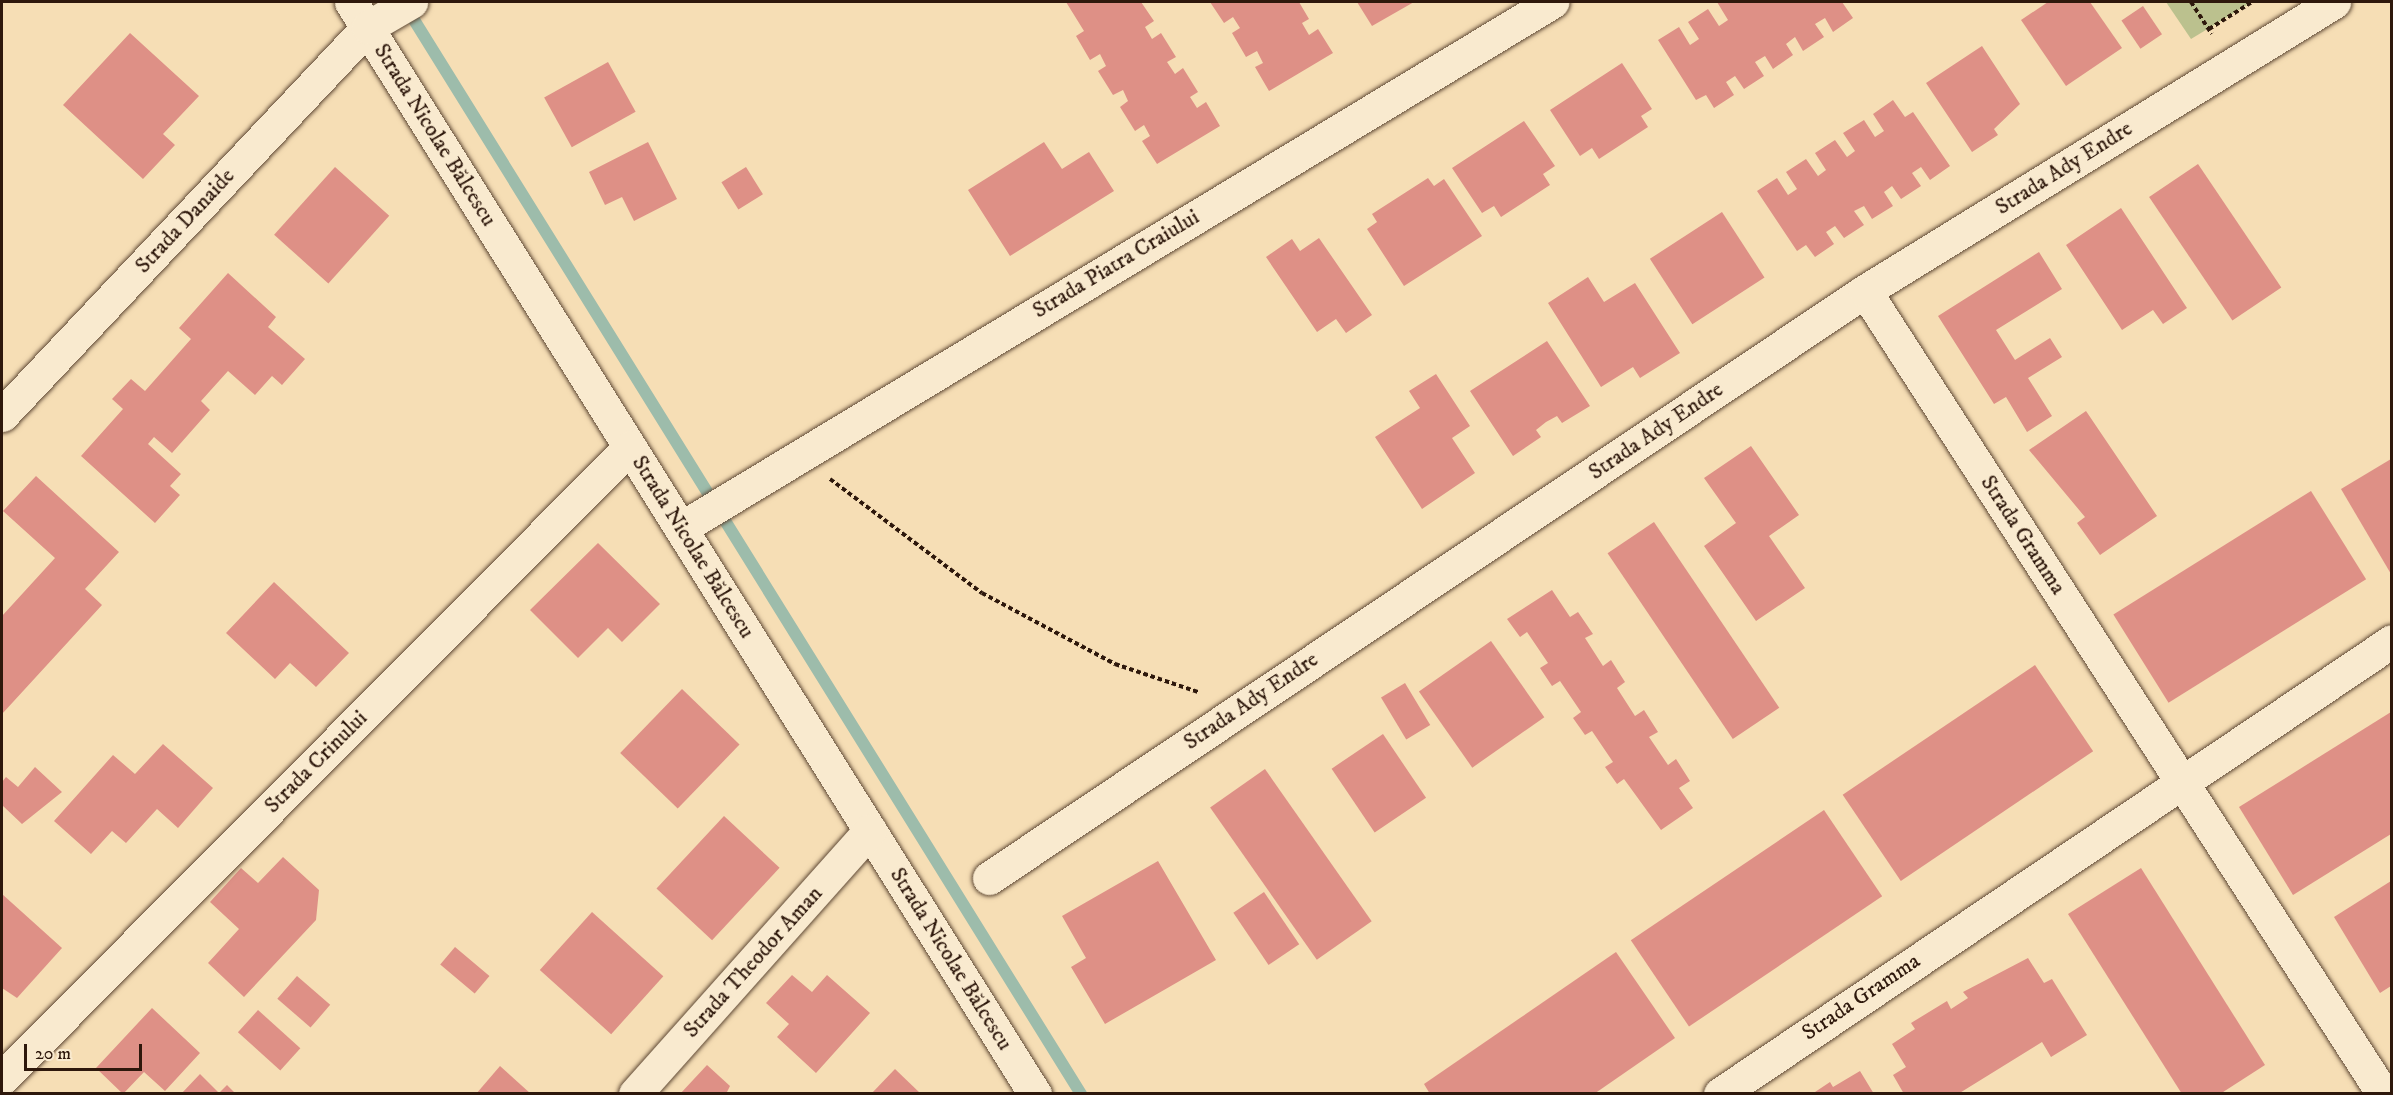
<!DOCTYPE html>
<html>
<head>
<meta charset="utf-8">
<style>
	body { margin:0 }
	#map { position:relative; width:2393px; height:1095px; overflow:hidden; background:#f6deb5; font-family:"IM FELL DW Pica",serif }
	div>[style] { position:absolute }
	[style*='--x'] { left:calc(var(--x)*1px); top:calc(var(--y)*1px); width:calc(var(--w)*1px); rotate:calc(var(--a)*1deg) }
	.green>* { inset:0; background:#bbc18e }
	.stream>* { height:12px; margin:-6px; padding:0 6px; transform-origin:6px; border-radius:6px; background:#9dbcab }
	.building>* { inset:0; background:#de9086; transform-origin:0 0 }
	.path>* { height:4px; margin-top:-2px; transform-origin:0; background:repeating-linear-gradient(90deg,#2e180c 0 4.5px,transparent 0 7.5px) }
	.roads { filter:drop-shadow(0 0 2px #604a36) drop-shadow(0 0 2px #604a36) }
	.minor>* { height:33px; margin:-16.5px; padding:0 16.5px; transform-origin:16.5px; border-radius:16.5px; background:#f9eacf }
	span { translate:-50% -50%; white-space:nowrap; text-align:center; line-height:1.15; -webkit-text-stroke:4.5px #f9eacf; paint-order:stroke }
	.street-label { font-size:22px; color:#2e180c }
	.frame { position:absolute; inset:0; border:3px solid #2e180c; pointer-events:none }
	.scale { position:absolute; left:24px; top:1044px; width:118px; height:27px; box-sizing:border-box; border:3px solid #2e180c; border-top:0; padding-left:8px; font-size:18px; line-height:21px; white-space:nowrap; color:#2e180c; -webkit-text-stroke:4px #f9eacf; paint-order:stroke }
</style>
</head>
<body>
<div id="map">
	<div class="green">
		<div style="clip-path:polygon(2166px 2px,2252px 2px,2191px 39px)"></div>
	</div>
	<div class="stream">
		<div style="--x:406;--y:7;--w:1280;--a:58.16"></div>
	</div>
	<div class="building">
		<div style="clip-path:polygon(1066px 2px,1141px 2px,1154px 21px,1145px 27px,1152px 39px,1161px 33px,1176px 57px,1167px 62px,1175px 74px,1183px 68px,1198px 92px,1190px 97px,1197px 108px,1206px 102px,1220px 126px,1157px 164px,1142px 141px,1150px 136px,1144px 125px,1135px 131px,1120px 107px,1128px 101px,1123px 90px,1113px 95px,1098px 71px,1106px 66px,1100px 54px,1090px 60px,1076px 36px,1084px 31px)"></div>
		<div style="clip-path:polygon(1210px 2px,1299px 2px,1309px 19px,1302px 23px,1309px 35px,1318px 29px,1333px 53px,1269px 91px,1255px 67px,1263px 63px,1257px 51px,1246px 57px,1232px 33px,1240px 28px,1233px 17px,1224px 23px)"></div>
		<div style="clip-path:polygon(1357px 2px,1414px 2px,1372px 26px)"></div>
		<div style="clip-path:polygon(1717px 2px,1842px 2px,1853px 18px,1833px 32px,1825px 18px,1815px 24px,1824px 37px,1803px 51px,1795px 37px,1786px 44px,1793px 55px,1773px 69px,1765px 56px,1755px 62px,1764px 76px,1744px 89px,1735px 76px,1726px 82px,1734px 95px,1714px 108px,1706px 95px,1696px 100px,1658px 40px,1679px 27px,1690px 45px,1699px 39px,1688px 22px,1708px 9px,1719px 26px,1728px 20px)"></div>
		<div style="clip-path:polygon(2048px 2px,2090px 2px,2122px 48px,2066px 86px,2021px 20px)"></div>
		<div style="left:2143px;top:6px;width:34px;height:26px;rotate:56deg"></div>
		<div style="clip-path:polygon(130px 33px,199px 96px,163px 134px,175px 145px,143px 179px,63px 105px)"></div>
		<div style="clip-path:polygon(1982px 46px,2020px 104px,1994px 129px,1998px 135px,1972px 152px,1926px 83px)"></div>
		<div style="left:608px;top:62px;width:57px;height:73px;rotate:61deg"></div>
		<div style="clip-path:polygon(1622px 63px,1652px 109px,1641px 116px,1648px 127px,1599px 159px,1592px 148px,1580px 156px,1550px 110px)"></div>
		<div style="clip-path:polygon(1893px 100px,1905px 117px,1913px 112px,1950px 166px,1930px 180px,1921px 167px,1912px 173px,1921px 186px,1901px 199px,1892px 186px,1884px 192px,1893px 206px,1872px 219px,1864px 206px,1854px 211px,1864px 225px,1844px 238px,1835px 226px,1826px 232px,1834px 244px,1815px 257px,1806px 245px,1797px 251px,1757px 191px,1777px 178px,1788px 195px,1797px 189px,1786px 172px,1806px 159px,1818px 176px,1826px 170px,1815px 153px,1835px 140px,1847px 157px,1855px 151px,1843px 133px,1864px 120px,1875px 137px,1884px 131px,1873px 114px)"></div>
		<div style="clip-path:polygon(1524px 121px,1555px 166px,1543px 174px,1550px 185px,1501px 217px,1494px 206px,1482px 213px,1452px 168px)"></div>
		<div style="clip-path:polygon(648px 142px,677px 199px,634px 221px,622px 197px,605px 205px,589px 172px)"></div>
		<div style="clip-path:polygon(1044px 142px,1062px 169px,1089px 152px,1114px 191px,1010px 256px,968px 190px)"></div>
		<div style="left:2198px;top:164px;width:149px;height:59px;rotate:56deg"></div>
		<div style="left:335px;top:167px;width:73px;height:91px;rotate:42deg"></div>
		<div style="left:746px;top:167px;width:32px;height:29px;rotate:58deg"></div>
		<div style="clip-path:polygon(1428px 178px,1434px 186px,1444px 179px,1482px 236px,1404px 286px,1367px 229px,1377px 222px,1372px 214px)"></div>
		<div style="clip-path:polygon(2121px 208px,2187px 308px,2163px 324px,2153px 310px,2122px 330px,2066px 245px)"></div>
		<div style="left:1722px;top:212px;width:78px;height:86px;rotate:57deg"></div>
		<div style="clip-path:polygon(1319px 238px,1372px 315px,1346px 333px,1336px 319px,1317px 332px,1266px 257px,1292px 239px,1300px 251px)"></div>
		<div style="clip-path:polygon(2039px 252px,2062px 289px,1996px 330px,2015px 360px,2050px 338px,2062px 357px,2028px 378px,2052px 416px,2027px 432px,2006px 397px,1994px 404px,1938px 316px)"></div>
		<div style="clip-path:polygon(228px 273px,276px 317px,268px 327px,305px 359px,282px 385px,272px 376px,255px 395px,228px 371px,201px 401px,210px 410px,172px 453px,154px 437px,148px 444px,181px 474px,170px 486px,180px 495px,155px 523px,81px 456px,123px 409px,112px 399px,131px 379px,145px 391px,191px 339px,179px 328px)"></div>
		<div style="clip-path:polygon(1588px 277px,1604px 302px,1635px 283px,1680px 353px,1640px 378px,1633px 367px,1601px 387px,1548px 303px)"></div>
		<div style="clip-path:polygon(1547px 341px,1590px 406px,1562px 423px,1557px 416px,1546px 422px,1536px 430px,1541px 437px,1513px 456px,1470px 391px)"></div>
		<div style="clip-path:polygon(1436px 374px,1470px 426px,1452px 438px,1475px 473px,1422px 509px,1375px 437px,1420px 408px,1409px 391px)"></div>
		<div style="clip-path:polygon(2086px 411px,2157px 516px,2100px 555px,2077px 523px,2085px 517px,2029px 450px)"></div>
		<div style="clip-path:polygon(1751px 446px,1799px 515px,1769px 536px,1805px 588px,1756px 621px,1704px 546px,1736px 523px,1704px 478px)"></div>
		<div style="clip-path:polygon(2391px 459px,2391px 574px,2341px 489px)"></div>
		<div style="clip-path:polygon(36px 476px,119px 552px,85px 589px,102px 605px,2px 714px,2px 616px,55px 558px,3px 511px)"></div>
		<div style="left:2311px;top:491px;width:104px;height:233px;rotate:58deg"></div>
		<div style="left:1654px;top:522px;width:224px;height:56px;rotate:56deg"></div>
		<div style="clip-path:polygon(598px 543px,660px 604px,622px 642px,608px 628px,578px 658px,530px 610px)"></div>
		<div style="clip-path:polygon(274px 582px,349px 653px,316px 687px,290px 663px,275px 679px,226px 633px)"></div>
		<div style="clip-path:polygon(1552px 590px,1570px 617px,1578px 612px,1593px 634px,1585px 638px,1603px 666px,1611px 660px,1625px 682px,1617px 688px,1635px 716px,1644px 710px,1658px 732px,1649px 737px,1668px 765px,1676px 759px,1690px 781px,1679px 788px,1693px 808px,1661px 830px,1624px 779px,1617px 784px,1605px 767px,1613px 762px,1592px 731px,1585px 735px,1573px 718px,1581px 712px,1560px 681px,1552px 686px,1540px 668px,1548px 663px,1527px 632px,1520px 637px,1507px 619px)"></div>
		<div style="left:1491px;top:641px;width:93px;height:88px;rotate:55deg"></div>
		<div style="left:2035px;top:665px;width:104px;height:232px;rotate:56deg"></div>
		<div style="left:1405px;top:683px;width:49px;height:28px;rotate:59deg"></div>
		<div style="left:682px;top:689px;width:80px;height:89px;rotate:44deg"></div>
		<div style="clip-path:polygon(2391px 712px,2391px 834px,2293px 895px,2239px 807px)"></div>
		<div style="left:1383px;top:734px;width:77px;height:62px;rotate:56deg"></div>
		<div style="clip-path:polygon(163px 744px,213px 788px,178px 828px,157px 809px,126px 843px,112px 831px,91px 854px,54px 821px,113px 755px,135px 774px)"></div>
		<div style="clip-path:polygon(35px 767px,62px 792px,22px 824px,2px 805px,2px 782px,6px 777px,18px 787px)"></div>
		<div style="left:1265px;top:769px;width:186px;height:67px;rotate:55deg"></div>
		<div style="left:1824px;top:810px;width:104px;height:233px;rotate:56deg"></div>
		<div style="left:724px;top:816px;width:76px;height:99px;rotate:43deg"></div>
		<div style="clip-path:polygon(283px 857px,319px 890px,316px 920px,244px 997px,208px 963px,239px 929px,210px 902px,241px 868px,258px 883px)"></div>
		<div style="clip-path:polygon(1158px 861px,1216px 960px,1105px 1024px,1071px 967px,1086px 958px,1062px 916px)"></div>
		<div style="clip-path:polygon(2141px 868px,2265px 1065px,2220px 1094px,2182px 1094px,2068px 914px)"></div>
		<div style="clip-path:polygon(2391px 881px,2391px 986px,2380px 993px,2334px 917px)"></div>
		<div style="left:1264px;top:892px;width:63px;height:37px;rotate:56deg"></div>
		<div style="clip-path:polygon(2px 894px,62px 948px,17px 998px,2px 988px)"></div>
		<div style="left:592px;top:912px;width:96px;height:78px;rotate:42deg"></div>
		<div style="left:455px;top:947px;width:45px;height:23px;rotate:40deg"></div>
		<div style="clip-path:polygon(1616px 952px,1675px 1038px,1594px 1094px,1430px 1094px,1424px 1084px)"></div>
		<div style="clip-path:polygon(2028px 958px,2044px 983px,2052px 979px,2087px 1035px,2051px 1057px,2042px 1042px,1958px 1094px,1904px 1094px,1893px 1075px,1906px 1067px,1892px 1044px,1915px 1029px,1911px 1023px,1947px 1001px,1951px 1009px,1968px 998px,1963px 992px)"></div>
		<div style="clip-path:polygon(792px 975px,812px 992px,827px 975px,870px 1013px,816px 1073px,777px 1037px,789px 1024px,766px 1003px)"></div>
		<div style="left:297px;top:976px;width:44px;height:30px;rotate:41deg"></div>
		<div style="clip-path:polygon(152px 1008px,200px 1053px,165px 1091px,144px 1072px,123px 1094px,96px 1068px)"></div>
		<div style="left:258px;top:1010px;width:57px;height:30px;rotate:42deg"></div>
		<div style="clip-path:polygon(707px 1065px,730px 1086px,726px 1094px,680px 1094px)"></div>
		<div style="clip-path:polygon(500px 1066px,531px 1094px,476px 1094px)"></div>
		<div style="clip-path:polygon(895px 1069px,921px 1094px,871px 1094px)"></div>
		<div style="clip-path:polygon(1860px 1071px,1874px 1094px,1812px 1094px,1830px 1082px,1833px 1087px)"></div>
		<div style="clip-path:polygon(200px 1074px,219px 1093px,227px 1085px,236px 1094px,181px 1094px)"></div>
	</div>
	<div class="path">
		<div style="--x:2191;--y:2;--w:38;--a:57"></div>
		<div style="--x:2209;--y:29;--w:51;--a:-32.1"></div>
		<div style="--x:830;--y:479;--w:190;--a:36.9"></div>
		<div style="--x:982;--y:593;--w:151;--a:28.1"></div>
		<div style="--x:1115;--y:664;--w:88;--a:18.6"></div>
	</div>
	<div class="roads">
		<div class="minor">
			<div style="--x:351;--y:2;--w:1289;--a:57.94"></div>
			<div style="--x:1865;--y:291;--w:956;--a:57.17"></div>
			<div style="--x:2;--y:415;--w:533;--a:-46.67"></div>
			<div style="--x:368;--y:27;--w:50;--a:-30.2"></div>
			<div style="--x:681;--y:528;--w:1018;--a:-31.13"></div>
			<div style="--x:989;--y:878;--w:1054;--a:-33.83"></div>
			<div style="--x:1865;--y:291;--w:551;--a:-31.64"></div>
			<div style="--x:2;--y:1078;--w:890;--a:-45.14"></div>
			<div style="--x:635;--y:1094;--w:353;--a:-48.3"></div>
			<div style="--x:1720;--y:1094;--w:810;--a:-33.98"></div>
		</div>
	</div>
	<div class="street-label">
		<span style="left:435px;top:135px;rotate:58deg">Strada Nicolae Bălcescu</span>
		<span style="left:2064px;top:168px;rotate:-32deg">Strada Ady Endre</span>
		<span style="left:185px;top:221px;rotate:-47deg">Strada Danaide</span>
		<span style="left:1116px;top:264px;rotate:-31deg">Strada Piatra Craiului</span>
		<span style="left:1656px;top:431px;rotate:-34deg">Strada Ady Endre</span>
		<span style="left:2023px;top:535px;rotate:57deg">Strada Gramma</span>
		<span style="left:693px;top:547px;rotate:58deg">Strada Nicolae Bălcescu</span>
		<span style="left:1251px;top:701px;rotate:-34deg">Strada Ady Endre</span>
		<span style="left:316px;top:762px;rotate:-45deg">Strada Crinului</span>
		<span style="left:951px;top:959px;rotate:58deg">Strada Nicolae Bălcescu</span>
		<span style="left:753px;top:962px;rotate:-48deg">Strada Theodor Aman</span>
		<span style="left:1861px;top:997px;rotate:-34deg">Strada Gramma</span>
	</div>
	<div class="frame"></div>
	<div class="scale">20 m</div>
</div>
</body>
</html>
